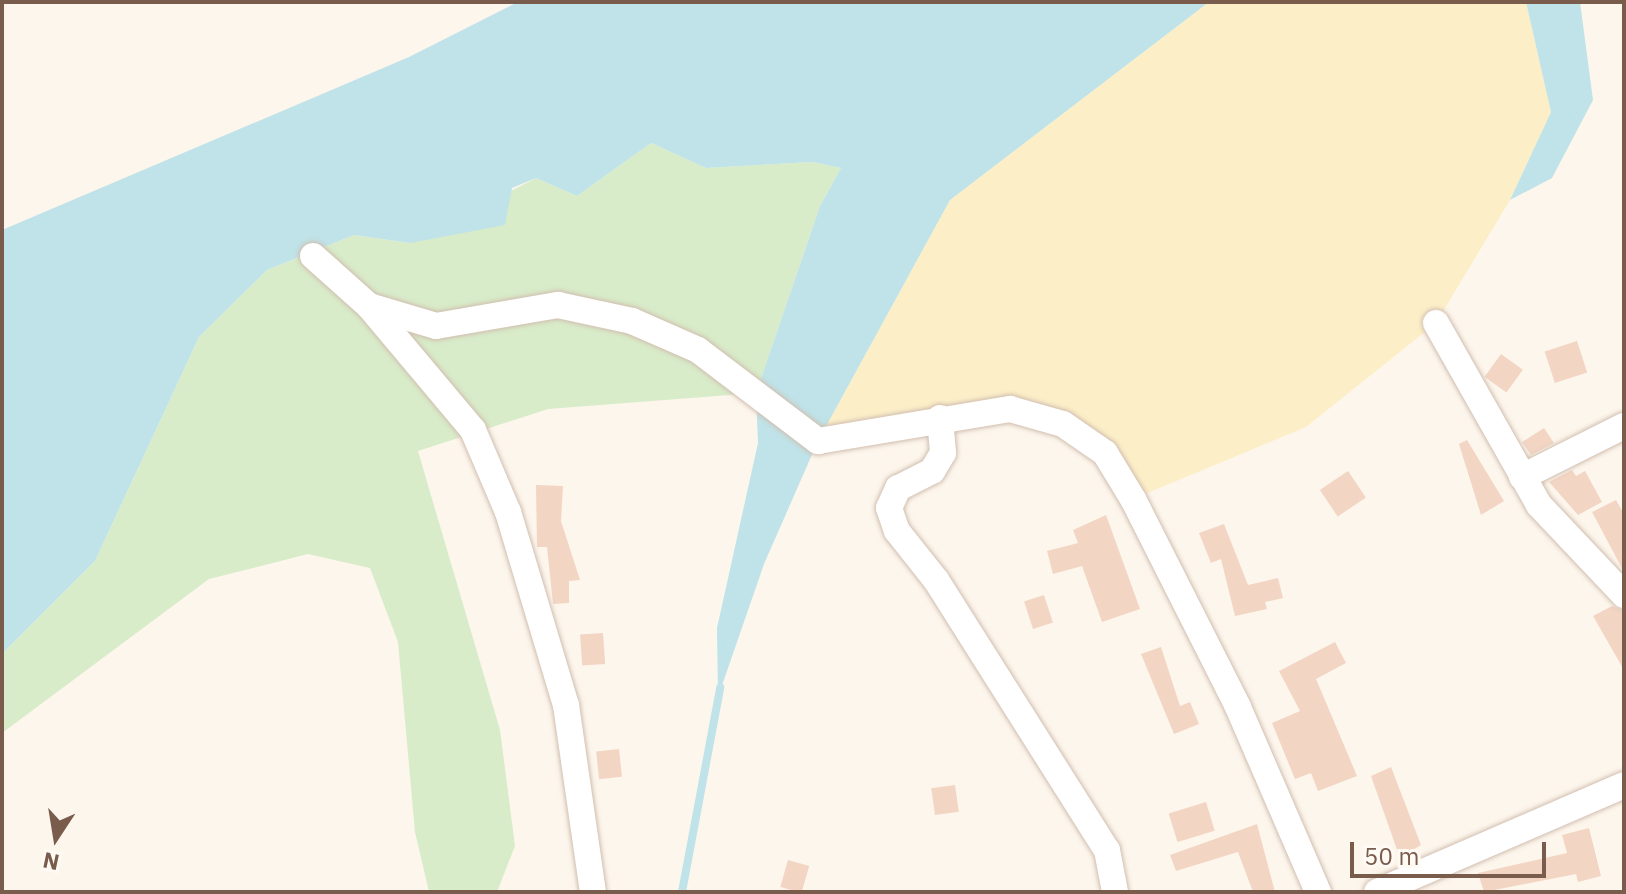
<!DOCTYPE html>
<html>
<head>
<meta charset="utf-8">
<style>
	body { margin:0 }
	#map { position:relative; width:1626px; height:894px; overflow:hidden; background:#fdf6ec; font-family:"IBM Plex Sans",sans-serif }
	div>[style] { position:absolute }
	[style*='--x'] { left:calc(var(--x)*1px); top:calc(var(--y)*1px); width:calc(var(--w)*1px); rotate:calc(var(--a)*1deg) }
	.green>* { inset:0; background:#d8ecc9 }
	.sand>* { inset:0; background:#fcefc7 }
	.water>* { inset:0; background:#bfe3e8 }
	.stream>* { height:8px; margin:-4px; padding:0 4px; transform-origin:4px; border-radius:4px; background:#bfe3e8 }
	.building>* { inset:0; background:#f3d5c3; transform-origin:0 0 }
	.roads { filter:drop-shadow(0 0 2px #d1beb0) drop-shadow(0 0 2px #d1beb0) }
	.minor>* { height:26px; margin:-13px; padding:0 13px; transform-origin:13px; border-radius:13px; background:#fff }
	span { translate:-50% -50%; white-space:nowrap; text-align:center; line-height:1.15; -webkit-text-stroke:6px #fffaf3; paint-order:stroke }
	.frame { position:absolute; inset:0; border:4px solid #7a5c4d; pointer-events:none }
	.north { position:absolute; left:16px; top:798px; width:80px; height:80px; -webkit-text-stroke:6px #fffaf3; paint-order:stroke; rotate:192deg; font-size:22px; font-weight:700; line-height:32px; text-align:center; color:#7a5c4d }
	.north::after { content:''; display:block; margin:auto; width:28px; height:36px; background:#7a5c4d; clip-path:polygon(50% 0,100% 100%,50% 72%,0 100%) }
	.scale { position:absolute; left:1350px; top:842px; width:196px; height:36px; box-sizing:border-box; border:4px solid #7a5c4d; border-top:0; padding-left:10px; font-size:24px; line-height:28px; white-space:nowrap; color:#7a5c4d; -webkit-text-stroke:6px #fffaf3; paint-order:stroke }
</style>
</head>
<body>
<div id="map">
	<div class="green">
		<div style="clip-path:polygon(651px 143px,706px 168px,812px 162px,841px 168px,820px 206px,756px 393px,548px 409px,418px 451px,500px 730px,515px 846px,497px 892px,429px 892px,415px 832px,398px 642px,370px 568px,308px 554px,209px 579px,2px 733px,2px 654px,95px 561px,199px 337px,267px 270px,354px 235px,410px 243px,536px 178px,577px 196px)"></div>
	</div>
	<div class="sand">
		<div style="clip-path:polygon(1209px 2px,1526px 2px,1551px 112px,1510px 200px,1436px 323px,1306px 427px,1133px 499px,1105px 452px,1017px 411px,818px 441px,950px 200px)"></div>
	</div>
	<div class="water">
		<div style="clip-path:polygon(518px 2px,1209px 2px,950px 200px,818px 441px,764px 564px,718px 697px,717px 628px,758px 443px,756px 393px,820px 206px,841px 168px,812px 162px,706px 168px,651px 143px,577px 196px,536px 178px,512px 188px,505px 225px,410px 243px,354px 235px,267px 270px,199px 337px,95px 561px,2px 654px,2px 230px,409px 57px)"></div>
		<div style="clip-path:polygon(1526px 2px,1580px 2px,1593px 100px,1552px 178px,1510px 200px,1551px 112px)"></div>
	</div>
	<div class="stream">
		<div style="--x:682;--y:892;--w:208;--a:-79.4"></div>
	</div>
	<div class="building">
		<div style="left:1577px;top:341px;width:33px;height:34px;rotate:72deg"></div>
		<div style="left:1501px;top:354px;width:27px;height:28px;rotate:36deg"></div>
		<div style="clip-path:polygon(1544px 428px,1554px 443px,1531px 455px,1522px 442px)"></div>
		<div style="clip-path:polygon(1467px 440px,1504px 501px,1481px 515px,1459px 444px)"></div>
		<div style="clip-path:polygon(1572px 470px,1576px 476px,1585px 471px,1602px 502px,1578px 515px,1549px 482px)"></div>
		<div style="left:1348px;top:471px;width:32px;height:34px;rotate:56deg"></div>
		<div style="clip-path:polygon(536px 485px,563px 486px,561px 521px,580px 580px,569px 581px,569px 603px,553px 604px,547px 547px,537px 547px)"></div>
		<div style="clip-path:polygon(1616px 500px,1624px 514px,1624px 572px,1592px 512px)"></div>
		<div style="clip-path:polygon(1106px 515px,1140px 609px,1102px 622px,1082px 566px,1053px 574px,1047px 551px,1078px 543px,1073px 530px)"></div>
		<div style="clip-path:polygon(1224px 524px,1248px 585px,1278px 578px,1283px 598px,1265px 602px,1267px 609px,1235px 616px,1221px 559px,1211px 563px,1199px 533px)"></div>
		<div style="left:1044px;top:595px;width:29px;height:21px;rotate:72deg"></div>
		<div style="clip-path:polygon(1612px 606px,1624px 611px,1624px 670px,1593px 616px)"></div>
		<div style="left:603px;top:633px;width:31px;height:23px;rotate:86deg"></div>
		<div style="clip-path:polygon(1335px 642px,1346px 663px,1316px 679px,1357px 776px,1318px 791px,1311px 773px,1295px 779px,1272px 723px,1300px 711px,1279px 671px)"></div>
		<div style="clip-path:polygon(1161px 647px,1180px 706px,1190px 702px,1199px 724px,1174px 734px,1141px 654px)"></div>
		<div style="left:619px;top:749px;width:28px;height:23px;rotate:84deg"></div>
		<div style="clip-path:polygon(1391px 767px,1421px 845px,1400px 858px,1371px 776px)"></div>
		<div style="left:955px;top:785px;width:27px;height:24px;rotate:82deg"></div>
		<div style="left:1206px;top:802px;width:30px;height:39px;rotate:73deg"></div>
		<div style="clip-path:polygon(1257px 824px,1275px 892px,1253px 892px,1238px 852px,1176px 871px,1170px 855px)"></div>
		<div style="clip-path:polygon(1589px 828px,1601px 876px,1578px 882px,1576px 874px,1484px 892px,1478px 873px,1567px 853px,1562px 835px)"></div>
		<div style="left:788px;top:860px;width:22px;height:28px;rotate:16deg"></div>
	</div>
	<div class="roads">
		<div class="minor">
			<div style="--x:313;--y:256;--w:75;--a:41.8"></div>
			<div style="--x:369;--y:306;--w:70;--a:16.6"></div>
			<div style="--x:436;--y:326;--w:124;--a:-9.8"></div>
			<div style="--x:558;--y:305;--w:76;--a:12.2"></div>
			<div style="--x:632;--y:321;--w:72;--a:23.7"></div>
			<div style="--x:698;--y:350;--w:151;--a:37.2"></div>
			<div style="--x:818;--y:441;--w:195;--a:-9.5"></div>
			<div style="--x:1010;--y:409;--w:55;--a:15.8"></div>
			<div style="--x:1063;--y:424;--w:51;--a:34.6"></div>
			<div style="--x:1105;--y:453;--w:54;--a:58.7"></div>
			<div style="--x:1133;--y:499;--w:233;--a:63.2"></div>
			<div style="--x:1238;--y:707;--w:202;--a:66.6"></div>
			<div style="--x:369;--y:306;--w:162;--a:50"></div>
			<div style="--x:473;--y:430;--w:89;--a:66.9"></div>
			<div style="--x:508;--y:512;--w:202;--a:73.3"></div>
			<div style="--x:566;--y:705;--w:189;--a:81.8"></div>
			<div style="--x:1436;--y:323;--w:209;--a:60.5"></div>
			<div style="--x:1539;--y:505;--w:124;--a:46.6"></div>
			<div style="--x:940;--y:418;--w:35;--a:85"></div>
			<div style="--x:943;--y:453;--w:21;--a:121"></div>
			<div style="--x:932;--y:471;--w:38;--a:153"></div>
			<div style="--x:898;--y:488;--w:22;--a:114"></div>
			<div style="--x:889;--y:508;--w:24;--a:71"></div>
			<div style="--x:897;--y:531;--w:63;--a:51.5"></div>
			<div style="--x:936;--y:580;--w:320;--a:57.7"></div>
			<div style="--x:1107;--y:850;--w:43;--a:79.2"></div>
			<div style="--x:1522;--y:477;--w:114;--a:-26.6"></div>
			<div style="--x:1377;--y:892;--w:269;--a:-23.4"></div>
		</div>
	</div>
	<div class="frame"></div>
	<div class="north">N</div>
	<div class="scale">50 m</div>
</div>
</body>
</html>
